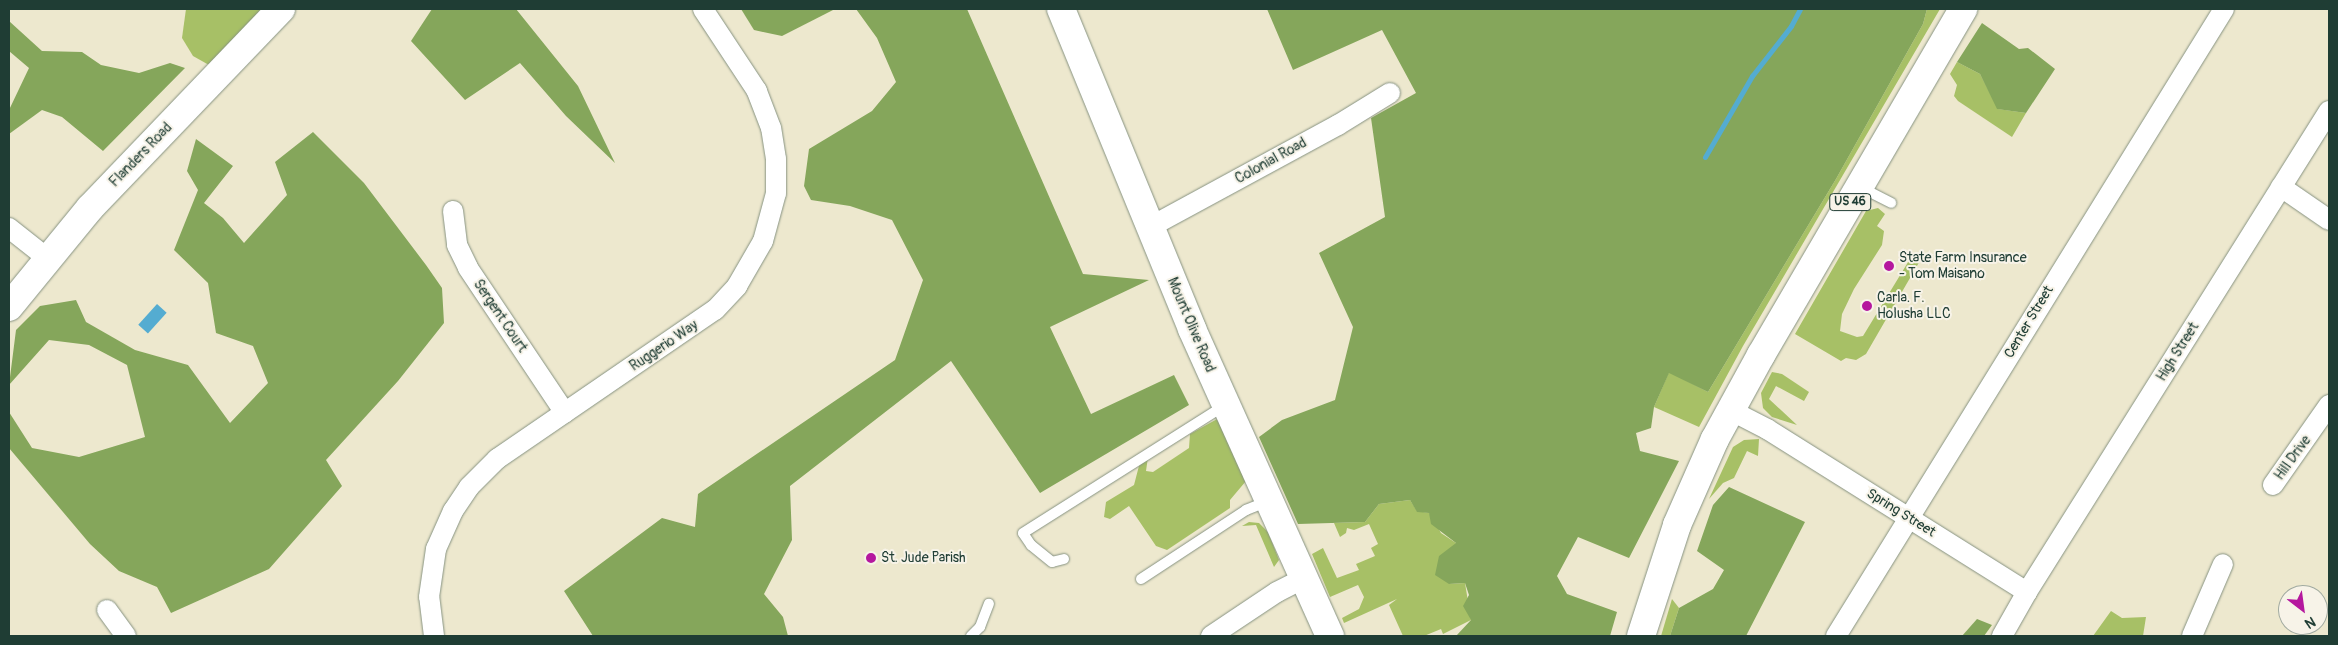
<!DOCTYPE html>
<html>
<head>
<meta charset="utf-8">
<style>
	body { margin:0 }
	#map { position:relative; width:2338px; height:645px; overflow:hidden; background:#ede8ce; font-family:Pangolin,sans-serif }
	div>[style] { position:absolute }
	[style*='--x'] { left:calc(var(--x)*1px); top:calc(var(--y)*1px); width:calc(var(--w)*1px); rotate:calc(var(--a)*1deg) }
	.green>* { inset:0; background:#a7c066 }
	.forest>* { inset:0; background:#85a65b }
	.water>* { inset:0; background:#54acd1; transform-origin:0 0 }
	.stream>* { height:5px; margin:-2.5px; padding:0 2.5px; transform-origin:2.5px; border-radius:2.5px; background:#54acd1 }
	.roads { filter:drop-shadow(0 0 1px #869281) drop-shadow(0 0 1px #869281) }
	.lane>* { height:10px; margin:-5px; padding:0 5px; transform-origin:5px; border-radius:5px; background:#fff }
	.street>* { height:20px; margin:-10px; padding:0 10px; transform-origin:10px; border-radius:10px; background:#fff }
	.secondary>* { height:28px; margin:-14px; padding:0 14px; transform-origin:14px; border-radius:14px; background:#fff }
	.primary>* { height:28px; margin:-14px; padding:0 14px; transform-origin:14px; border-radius:14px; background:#fff }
	.dots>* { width:14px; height:14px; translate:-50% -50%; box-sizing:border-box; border:2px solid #f7f3e8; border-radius:50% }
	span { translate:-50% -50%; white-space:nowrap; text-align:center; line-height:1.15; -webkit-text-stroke:4px #f7f3e8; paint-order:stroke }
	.shield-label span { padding:1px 4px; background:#f7f3e8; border:1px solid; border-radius:4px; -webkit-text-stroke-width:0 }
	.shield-label { font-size:12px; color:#1f3d34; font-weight:700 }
	.street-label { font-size:14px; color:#1f3d34 }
	.poi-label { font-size:14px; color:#1f3d34 }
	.left { translate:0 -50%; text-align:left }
	.frame { position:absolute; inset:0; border:10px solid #1f3d34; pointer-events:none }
	.north { position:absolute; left:2278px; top:585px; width:50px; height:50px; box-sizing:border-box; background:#f7f3e8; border:1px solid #a1aaa0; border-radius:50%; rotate:150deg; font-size:14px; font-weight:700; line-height:20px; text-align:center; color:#1f3d34 }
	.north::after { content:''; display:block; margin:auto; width:18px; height:22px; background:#b5179e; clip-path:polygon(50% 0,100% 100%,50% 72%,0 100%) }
</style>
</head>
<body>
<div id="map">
	<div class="green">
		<div style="clip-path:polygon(186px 9px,264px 9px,209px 65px,193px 56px,182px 38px)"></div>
		<div style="clip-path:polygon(1927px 9px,1940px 9px,1743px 346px,1699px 427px,1654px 407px,1669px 372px,1708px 392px,1836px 179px,1923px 24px)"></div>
		<div style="clip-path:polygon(1957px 62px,1980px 74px,1998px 109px,2026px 113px,2012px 137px,1958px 101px,1954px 96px,1957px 85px,1950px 74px)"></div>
		<div style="clip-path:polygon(1878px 208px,1885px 214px,1877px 226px,1884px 231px,1882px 245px,1854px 289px,1842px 314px,1840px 331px,1857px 337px,1863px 336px,1913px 254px,1921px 259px,1866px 354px,1856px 360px,1846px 358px,1841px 361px,1795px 334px,1866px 211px)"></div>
		<div style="clip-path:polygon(1772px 372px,1782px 374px,1809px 392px,1804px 401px,1776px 386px,1769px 399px,1797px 425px,1772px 417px,1763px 408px,1761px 393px)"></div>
		<div style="clip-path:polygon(1219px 418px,1246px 481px,1230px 500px,1230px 508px,1167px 550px,1156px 546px,1129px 506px,1110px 519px,1104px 517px,1106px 502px,1134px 485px,1140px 462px,1148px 457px,1146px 471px,1153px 472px,1189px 448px,1190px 434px)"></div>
		<div style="clip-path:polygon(1759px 439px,1758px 456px,1747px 451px,1734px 478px,1723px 483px,1709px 499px,1733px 447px,1744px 440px)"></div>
		<div style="clip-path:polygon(1410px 500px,1417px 511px,1429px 513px,1441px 533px,1456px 543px,1449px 584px,1465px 583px,1471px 620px,1443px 634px,1441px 629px,1424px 636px,1403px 636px,1389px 605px,1397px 599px,1344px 623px,1342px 618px,1359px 609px,1364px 597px,1358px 585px,1330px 597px,1312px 554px,1323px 548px,1337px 578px,1359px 570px,1356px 564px,1375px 556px,1371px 548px,1378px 544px,1369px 524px,1354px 530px,1347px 528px,1346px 533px,1340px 537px,1334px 523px,1365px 522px,1379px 504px)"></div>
		<div style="clip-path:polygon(1249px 522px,1259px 523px,1268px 532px,1279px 560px,1274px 567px,1256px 525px,1242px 526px)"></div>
		<div style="clip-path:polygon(1672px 599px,1679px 608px,1670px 636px,1661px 636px)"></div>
		<div style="clip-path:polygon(2111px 611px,2122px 618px,2146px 617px,2143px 636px,2093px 636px)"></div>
	</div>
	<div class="forest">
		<div style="clip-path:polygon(432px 9px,516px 9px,578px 86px,615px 163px,566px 116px,520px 63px,465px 100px,411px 41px)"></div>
		<div style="clip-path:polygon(741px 9px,835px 9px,782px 36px,754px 30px)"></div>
		<div style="clip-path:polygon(856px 9px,967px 9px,1083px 274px,1149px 280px,1050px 327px,1091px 414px,1174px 375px,1189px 405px,1040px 493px,951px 361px,790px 486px,792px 540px,764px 594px,783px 617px,788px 636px,593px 636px,564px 591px,662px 518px,695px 527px,698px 494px,895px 360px,923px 280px,892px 220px,850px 206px,811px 200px,804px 186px,809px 149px,872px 111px,896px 82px,877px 38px)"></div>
		<div style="clip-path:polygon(1267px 9px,1927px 9px,1923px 24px,1836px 179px,1708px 392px,1669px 373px,1654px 407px,1651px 428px,1636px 433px,1640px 451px,1679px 461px,1629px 558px,1578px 537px,1557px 576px,1567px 594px,1617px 612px,1610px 636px,1456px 636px,1471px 620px,1463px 606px,1469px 595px,1465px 583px,1449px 584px,1435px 575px,1439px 556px,1456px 543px,1431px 524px,1429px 513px,1417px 512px,1410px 500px,1379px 504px,1365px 522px,1298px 524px,1259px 437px,1282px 420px,1335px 400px,1353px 327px,1319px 253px,1385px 217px,1371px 118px,1416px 93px,1382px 30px,1293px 70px)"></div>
		<div style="clip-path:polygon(9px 21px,42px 51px,82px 52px,101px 65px,139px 73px,170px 63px,185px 68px,103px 151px,62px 117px,42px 110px,9px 134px,9px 110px,29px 68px,9px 51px)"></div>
		<div style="clip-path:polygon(1982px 23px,2019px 49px,2028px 48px,2055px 69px,2026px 113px,1997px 109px,1980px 74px,1957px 62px)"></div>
		<div style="clip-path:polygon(313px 132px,364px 183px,426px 265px,442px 288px,444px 323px,398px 381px,326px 460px,342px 486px,269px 569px,171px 613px,157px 587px,119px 571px,90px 544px,9px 448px,9px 412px,32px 448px,79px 457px,145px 437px,127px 365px,89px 345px,49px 340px,9px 385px,16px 330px,40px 306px,76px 300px,86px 322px,135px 350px,188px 365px,230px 423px,268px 383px,253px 346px,216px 333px,208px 283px,174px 250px,198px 190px,187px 171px,196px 139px,233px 166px,204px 203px,223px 218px,244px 243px,287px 195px,275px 162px)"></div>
		<div style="clip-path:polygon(1729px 487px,1805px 522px,1746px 636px,1670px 636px,1679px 608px,1713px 589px,1724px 570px,1697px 551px,1713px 505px)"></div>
		<div style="clip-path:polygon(1977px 619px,1992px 625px,1984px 636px,1962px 636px)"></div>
	</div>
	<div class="water">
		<div style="left:157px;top:304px;width:13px;height:28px;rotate:42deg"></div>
	</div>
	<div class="stream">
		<div style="--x:1705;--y:157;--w:94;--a:-59.9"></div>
		<div style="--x:1752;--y:76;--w:63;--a:-52"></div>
		<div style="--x:1791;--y:26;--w:19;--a:-62"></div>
	</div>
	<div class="roads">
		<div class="lane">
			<div style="--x:1860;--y:187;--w:35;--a:27"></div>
			<div style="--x:1064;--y:559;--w:12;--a:166"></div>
			<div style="--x:1052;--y:562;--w:27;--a:-141"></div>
			<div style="--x:1031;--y:545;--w:14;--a:-124"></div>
			<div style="--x:1023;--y:533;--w:238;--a:-32.3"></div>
			<div style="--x:1141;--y:579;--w:126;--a:-33.3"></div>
			<div style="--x:1246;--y:510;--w:24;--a:-22"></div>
			<div style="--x:971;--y:636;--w:13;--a:-45"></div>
			<div style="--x:980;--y:627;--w:25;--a:-69"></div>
		</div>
		<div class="street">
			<div style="--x:2281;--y:187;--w:58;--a:34.5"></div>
			<div style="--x:453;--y:211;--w:34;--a:83"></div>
			<div style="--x:457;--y:245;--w:25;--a:64"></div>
			<div style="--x:468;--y:268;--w:174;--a:56.2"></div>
			<div style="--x:1150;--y:227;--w:214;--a:-28.5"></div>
			<div style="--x:1338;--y:125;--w:61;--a:-31.6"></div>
			<div style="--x:9;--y:228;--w:48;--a:38.3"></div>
			<div style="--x:1730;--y:410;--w:42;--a:27.2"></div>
			<div style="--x:1767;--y:429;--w:307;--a:32.1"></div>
			<div style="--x:2027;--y:592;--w:51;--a:119.6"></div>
			<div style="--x:2273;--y:485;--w:98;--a:-55"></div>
			<div style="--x:2027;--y:592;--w:568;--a:-57.88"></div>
			<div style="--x:107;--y:610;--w:32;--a:54"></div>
			<div style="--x:434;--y:636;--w:39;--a:-97"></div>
			<div style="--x:429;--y:597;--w:49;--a:-81.7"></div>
			<div style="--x:436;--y:549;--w:42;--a:-65.9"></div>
			<div style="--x:453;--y:511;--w:29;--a:-56"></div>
			<div style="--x:469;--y:487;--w:40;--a:-45"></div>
			<div style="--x:497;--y:459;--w:264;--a:-34.4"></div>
			<div style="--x:715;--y:310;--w:33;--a:-47"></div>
			<div style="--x:737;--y:286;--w:52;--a:-60"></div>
			<div style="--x:763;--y:241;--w:50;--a:-74.8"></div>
			<div style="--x:776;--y:193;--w:34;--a:-90"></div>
			<div style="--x:776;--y:159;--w:31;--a:-99"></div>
			<div style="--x:771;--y:128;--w:40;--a:-111"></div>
			<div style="--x:757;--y:91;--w:98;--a:-123.4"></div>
			<div style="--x:1211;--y:636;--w:79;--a:-33.7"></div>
			<div style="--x:1277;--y:592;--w:30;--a:-27"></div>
			<div style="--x:1836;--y:636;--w:737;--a:-58.25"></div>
			<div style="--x:2192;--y:636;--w:78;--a:-66.7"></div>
		</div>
		<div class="secondary">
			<div style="--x:1061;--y:9;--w:346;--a:67.7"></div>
			<div style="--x:1192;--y:329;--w:337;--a:65.8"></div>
			<div style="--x:9;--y:307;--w:128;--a:-50.7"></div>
			<div style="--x:90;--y:208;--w:276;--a:-46.2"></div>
		</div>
		<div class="primary">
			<div style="--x:1641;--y:636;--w:117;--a:-72"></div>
			<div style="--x:1677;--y:525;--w:94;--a:-66.2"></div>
			<div style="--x:1715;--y:439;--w:96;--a:-61.3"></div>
			<div style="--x:1761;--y:355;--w:401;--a:-59.7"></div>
		</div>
	</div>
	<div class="dots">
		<div style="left:1889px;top:266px;background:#b5179e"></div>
		<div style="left:1867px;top:306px;background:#b5179e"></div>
		<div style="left:871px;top:558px;background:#b5179e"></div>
	</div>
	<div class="shield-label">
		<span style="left:1850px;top:202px">US 46</span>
	</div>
	<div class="street-label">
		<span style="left:141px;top:155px;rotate:-46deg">Flanders Road</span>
		<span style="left:1271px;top:161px;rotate:-29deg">Colonial Road</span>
		<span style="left:500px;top:316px;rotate:56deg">Sergent Court</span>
		<span style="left:2029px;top:322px;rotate:-59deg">Center Street</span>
		<span style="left:1191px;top:325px;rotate:67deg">Mount Olive Road</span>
		<span style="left:664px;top:346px;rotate:-34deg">Ruggerio Way</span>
		<span style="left:2178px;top:352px;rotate:-58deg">High Street</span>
		<span style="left:2293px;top:458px;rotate:-54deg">Hill Drive</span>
		<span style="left:1901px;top:513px;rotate:32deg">Spring Street</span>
	</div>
	<div class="poi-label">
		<span class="left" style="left:1899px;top:266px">State Farm Insurance<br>- Tom Maisano</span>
		<span class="left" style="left:1877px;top:306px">Carla. F.<br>Holusha LLC</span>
		<span class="left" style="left:881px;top:558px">St. Jude Parish</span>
	</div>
	<div class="frame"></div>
	<div class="north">N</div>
</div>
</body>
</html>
